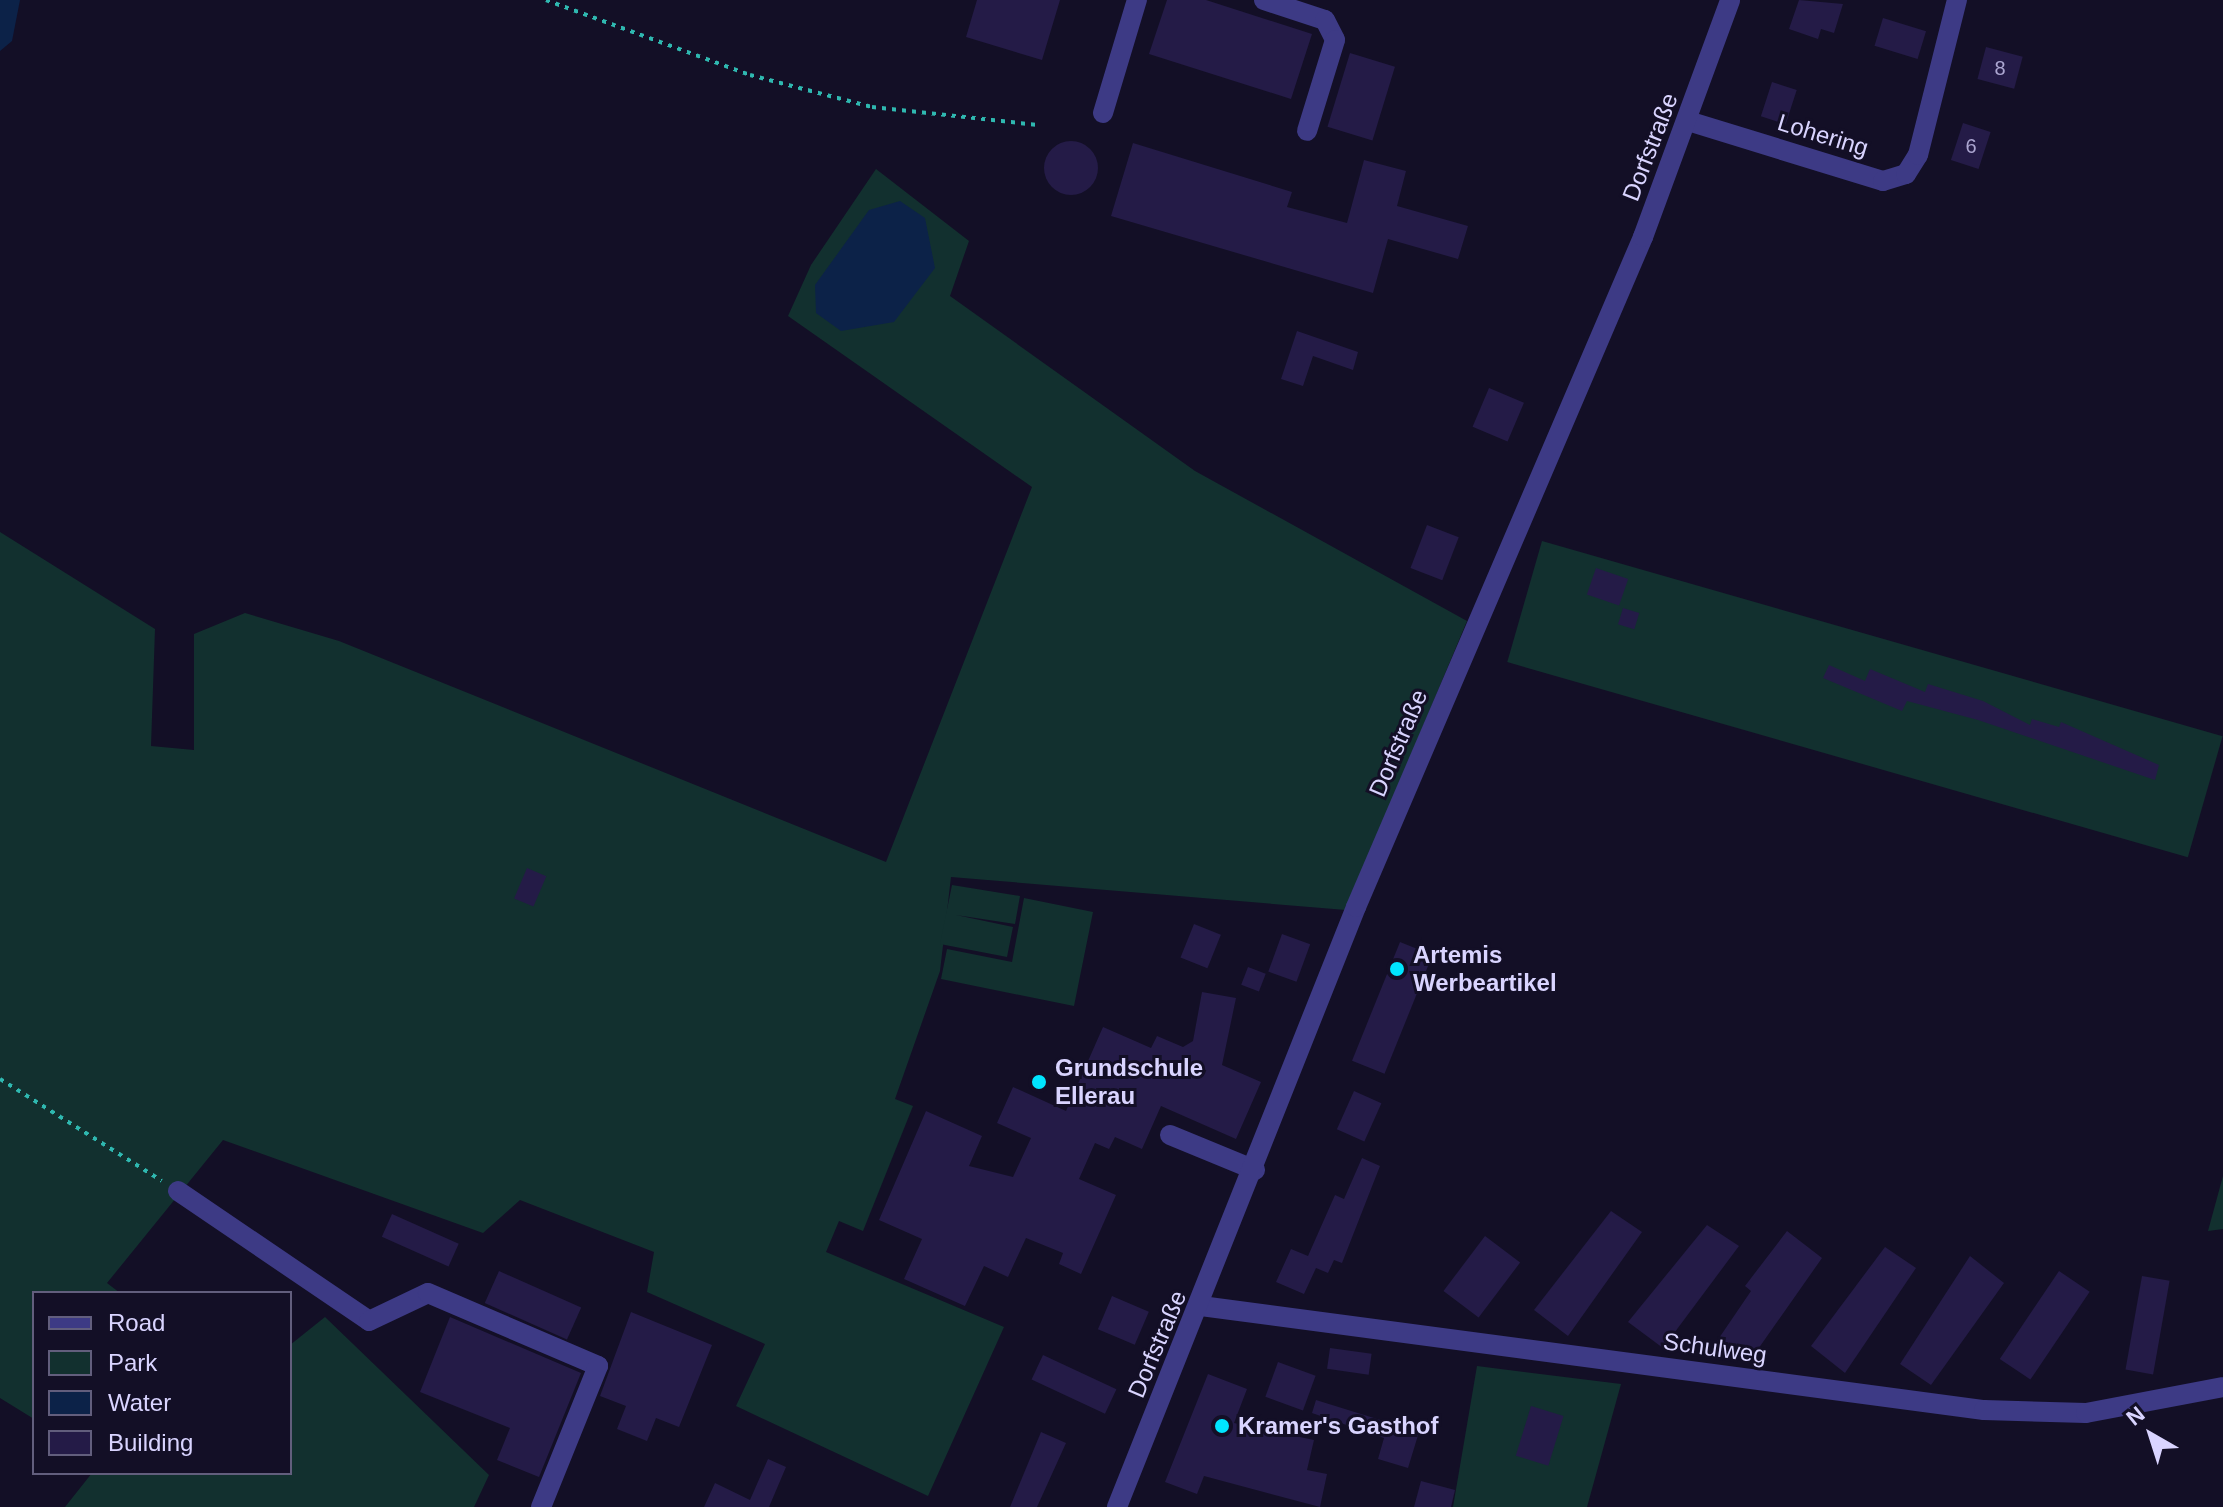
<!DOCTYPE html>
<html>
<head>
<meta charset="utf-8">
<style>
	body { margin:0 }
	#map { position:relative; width:2223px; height:1507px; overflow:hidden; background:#130f26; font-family:Helvetica,sans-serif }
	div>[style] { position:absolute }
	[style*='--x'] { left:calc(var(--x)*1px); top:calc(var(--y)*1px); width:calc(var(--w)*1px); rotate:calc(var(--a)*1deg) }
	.green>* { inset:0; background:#12302f; transform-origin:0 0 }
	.water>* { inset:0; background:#0c2248 }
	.building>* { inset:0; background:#241b47; transform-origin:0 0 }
	.round { border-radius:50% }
	.path>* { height:4px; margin-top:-2px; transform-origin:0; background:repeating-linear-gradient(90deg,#2fb8b0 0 4px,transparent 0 10px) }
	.minor>* { height:20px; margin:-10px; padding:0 10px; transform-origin:10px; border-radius:10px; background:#3d3a85 }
	.dots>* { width:22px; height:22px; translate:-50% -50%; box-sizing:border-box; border:4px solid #130f26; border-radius:50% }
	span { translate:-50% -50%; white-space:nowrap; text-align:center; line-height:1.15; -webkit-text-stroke:6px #130f26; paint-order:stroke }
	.number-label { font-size:20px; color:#aca6d1 }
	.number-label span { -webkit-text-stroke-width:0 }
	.street-label { font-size:24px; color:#d9d4ff }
	.poi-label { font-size:24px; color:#d9d4ff; font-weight:700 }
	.left { translate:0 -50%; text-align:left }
	.legend { position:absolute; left:32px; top:1291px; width:260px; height:184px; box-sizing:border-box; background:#130f26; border:2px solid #625e7d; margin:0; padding:10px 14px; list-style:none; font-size:24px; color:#d9d4ff }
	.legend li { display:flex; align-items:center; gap:16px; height:40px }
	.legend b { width:40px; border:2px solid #625e7d }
	.north { position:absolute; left:2111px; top:1395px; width:80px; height:80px; -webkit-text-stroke:6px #130f26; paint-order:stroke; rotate:321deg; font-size:22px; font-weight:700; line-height:32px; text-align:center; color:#d9d4ff }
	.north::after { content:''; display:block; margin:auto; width:28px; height:36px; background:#d9d4ff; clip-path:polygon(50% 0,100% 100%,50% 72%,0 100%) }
</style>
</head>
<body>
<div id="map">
	<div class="green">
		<div style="clip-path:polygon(876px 169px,969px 241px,950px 296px,1195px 471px,1467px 621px,1346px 910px,951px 877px,940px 971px,895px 1099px,913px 1106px,863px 1231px,839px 1221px,826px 1252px,1004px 1327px,928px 1496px,736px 1406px,765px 1344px,647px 1292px,654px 1252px,520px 1200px,483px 1233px,223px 1140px,107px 1283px,120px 1293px,34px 1293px,34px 1419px,0 1398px,0 532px,155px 629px,151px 746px,194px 750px,194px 634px,245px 613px,339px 641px,886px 862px,1032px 487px,788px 316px,811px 265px)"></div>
		<div style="left:1542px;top:541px;width:708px;height:126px;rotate:16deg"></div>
		<div style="clip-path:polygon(952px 885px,1020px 896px,1015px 924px,956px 915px,1013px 927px,1007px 957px,940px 944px)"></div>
		<div style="clip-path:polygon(1024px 898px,1093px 912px,1074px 1006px,941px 979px,947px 949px,1012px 962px)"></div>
		<div style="clip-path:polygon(2223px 1176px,2223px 1229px,2208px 1231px)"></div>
		<div style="clip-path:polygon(325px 1317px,489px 1475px,474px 1507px,65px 1507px,92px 1473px,290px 1473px,290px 1345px)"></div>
		<div style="clip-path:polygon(1477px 1366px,1621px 1384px,1587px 1507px,1453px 1507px)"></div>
	</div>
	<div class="water">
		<div style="clip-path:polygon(0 0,20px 0,12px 41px,0 51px)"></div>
		<div style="clip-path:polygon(900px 201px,925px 218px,935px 268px,894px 322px,841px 331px,816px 313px,815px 285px,869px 210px)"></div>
	</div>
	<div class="building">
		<div style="clip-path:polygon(977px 0,1060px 0,1042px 60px,966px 37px)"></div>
		<div style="clip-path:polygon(1167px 0,1206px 0,1312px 34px,1291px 99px,1149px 54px)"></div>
		<div style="clip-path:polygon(1799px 0,1843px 4px,1834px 33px,1821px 29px,1818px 39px,1789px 29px)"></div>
		<div style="left:1883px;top:18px;width:45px;height:29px;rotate:17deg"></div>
		<div style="left:1986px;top:47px;width:38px;height:33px;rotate:15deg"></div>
		<div style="left:1350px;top:53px;width:47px;height:77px;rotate:17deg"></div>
		<div style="left:1772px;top:82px;width:26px;height:36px;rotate:18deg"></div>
		<div style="left:1963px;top:123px;width:29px;height:39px;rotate:18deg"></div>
		<div class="round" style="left:1044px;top:141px;width:54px;height:54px"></div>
		<div style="clip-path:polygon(1133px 143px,1292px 192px,1287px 207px,1347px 223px,1364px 160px,1406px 171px,1397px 206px,1468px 226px,1458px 259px,1388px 239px,1373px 293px,1111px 216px)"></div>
		<div style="clip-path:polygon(1297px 331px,1358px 352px,1353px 370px,1313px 356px,1303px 386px,1281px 379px)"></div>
		<div style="left:1489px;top:388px;width:38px;height:42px;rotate:23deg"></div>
		<div style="left:1427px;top:525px;width:34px;height:46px;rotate:21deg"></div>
		<div style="left:1596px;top:568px;width:34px;height:28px;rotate:19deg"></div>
		<div style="left:1623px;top:608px;width:17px;height:17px;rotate:17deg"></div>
		<div style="clip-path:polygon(1829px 665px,1865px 681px,1870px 669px,1925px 692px,1928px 684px,1983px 701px,2030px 725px,2032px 719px,2059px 727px,2061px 722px,2159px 765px,2155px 780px,1978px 720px,1907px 701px,1902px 711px,1823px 678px)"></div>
		<div style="left:527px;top:868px;width:21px;height:33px;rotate:23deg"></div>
		<div style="left:1194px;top:924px;width:29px;height:36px;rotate:22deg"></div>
		<div style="left:1282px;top:934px;width:30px;height:40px;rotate:20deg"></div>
		<div style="left:1400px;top:942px;width:35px;height:128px;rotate:22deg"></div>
		<div style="left:1248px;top:967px;width:19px;height:19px;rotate:21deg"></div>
		<div style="clip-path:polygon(1202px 992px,1236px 998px,1222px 1065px,1261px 1082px,1236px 1139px,1161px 1106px,1142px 1149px,1115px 1137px,1109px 1149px,1095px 1143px,1079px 1179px,1116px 1195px,1081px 1274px,1059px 1264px,1063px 1253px,1026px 1238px,1008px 1277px,984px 1266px,965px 1306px,904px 1279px,922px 1239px,879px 1220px,926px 1111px,982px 1136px,969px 1166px,1013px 1177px,1031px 1138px,997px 1123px,1013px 1087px,1066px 1111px,1103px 1027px,1151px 1048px,1157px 1036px,1183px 1047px,1193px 1041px)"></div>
		<div style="left:1354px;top:1091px;width:30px;height:42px;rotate:24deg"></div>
		<div style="clip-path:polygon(1362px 1158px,1380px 1166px,1342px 1263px,1334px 1260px,1328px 1273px,1316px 1268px,1304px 1294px,1276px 1282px,1291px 1249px,1308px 1256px,1335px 1195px,1344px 1199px)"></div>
		<div style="clip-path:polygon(1611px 1211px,1642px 1232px,1568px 1336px,1534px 1310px)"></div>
		<div style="left:392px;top:1214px;width:73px;height:25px;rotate:24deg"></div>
		<div style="clip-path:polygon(1707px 1225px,1739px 1246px,1663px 1348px,1628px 1322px)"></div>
		<div style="clip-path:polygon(1787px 1231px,1822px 1258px,1749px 1362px,1717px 1341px,1751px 1291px,1745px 1286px)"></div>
		<div style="left:1485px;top:1236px;width:44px;height:69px;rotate:37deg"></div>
		<div style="clip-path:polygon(1885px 1247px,1916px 1268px,1845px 1373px,1811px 1346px)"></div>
		<div style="clip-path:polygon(1970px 1256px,2004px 1283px,1931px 1385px,1900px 1364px)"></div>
		<div style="left:499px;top:1271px;width:90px;height:35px;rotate:24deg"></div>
		<div style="left:2059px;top:1271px;width:37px;height:106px;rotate:34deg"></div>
		<div style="left:2142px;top:1276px;width:28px;height:95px;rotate:10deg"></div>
		<div style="left:1112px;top:1296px;width:40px;height:36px;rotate:23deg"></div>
		<div style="clip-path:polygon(631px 1312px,712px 1345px,679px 1427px,656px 1418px,647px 1441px,617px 1429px,626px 1406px,600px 1396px)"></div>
		<div style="clip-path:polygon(450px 1317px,581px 1373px,539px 1477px,497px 1460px,510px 1428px,420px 1392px)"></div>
		<div style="left:1330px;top:1348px;width:42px;height:21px;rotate:8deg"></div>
		<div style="left:1043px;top:1355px;width:81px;height:27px;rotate:25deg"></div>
		<div style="left:1278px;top:1362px;width:40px;height:37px;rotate:20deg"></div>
		<div style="clip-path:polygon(1208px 1374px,1247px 1389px,1234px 1423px,1314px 1440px,1307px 1470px,1327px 1474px,1320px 1507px,1204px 1476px,1197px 1494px,1165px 1482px)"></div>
		<div style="clip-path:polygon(1316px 1400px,1419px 1432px,1408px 1468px,1378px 1459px,1384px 1438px,1312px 1413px)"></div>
		<div style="left:1531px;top:1406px;width:34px;height:52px;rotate:17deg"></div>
		<div style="clip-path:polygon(1041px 1432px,1066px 1443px,1037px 1507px,1010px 1507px)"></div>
		<div style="clip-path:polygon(768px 1459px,786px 1467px,769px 1507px,704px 1507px,715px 1483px,750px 1500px)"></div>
		<div style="clip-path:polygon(1421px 1481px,1455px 1490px,1451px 1507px,1414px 1507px)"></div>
	</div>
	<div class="path">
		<div style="--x:546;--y:0;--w:217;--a:20.2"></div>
		<div style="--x:750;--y:75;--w:126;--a:14.7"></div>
		<div style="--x:872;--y:107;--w:167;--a:6.2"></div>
		<div style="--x:0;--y:1079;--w:191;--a:32.2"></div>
	</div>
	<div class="minor">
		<div style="--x:1264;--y:0;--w:64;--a:18.2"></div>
		<div style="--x:1325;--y:20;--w:22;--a:63"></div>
		<div style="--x:1335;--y:40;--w:95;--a:107.1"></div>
		<div style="--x:1103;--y:113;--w:118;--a:-73.3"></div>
		<div style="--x:1688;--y:121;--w:204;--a:17.1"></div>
		<div style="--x:1883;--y:181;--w:24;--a:-17"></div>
		<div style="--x:1906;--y:174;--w:22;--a:-58"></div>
		<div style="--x:1918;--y:155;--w:160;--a:-75.9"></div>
		<div style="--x:1170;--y:1135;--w:92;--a:22.4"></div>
		<div style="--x:178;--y:1191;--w:231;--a:34.2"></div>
		<div style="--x:369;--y:1321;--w:65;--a:-25.4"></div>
		<div style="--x:428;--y:1293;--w:185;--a:23.2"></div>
		<div style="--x:598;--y:1366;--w:152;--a:112"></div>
		<div style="--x:1201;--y:1306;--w:790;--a:7.57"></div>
		<div style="--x:1984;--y:1410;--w:102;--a:1.7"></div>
		<div style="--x:2086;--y:1413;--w:139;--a:-10.7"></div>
		<div style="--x:1117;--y:1507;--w:646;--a:-68.28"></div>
		<div style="--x:1356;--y:907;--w:729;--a:-66.81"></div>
		<div style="--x:1643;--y:237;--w:252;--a:-69.8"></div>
	</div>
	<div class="dots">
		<div style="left:1397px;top:969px;background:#00e5ff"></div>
		<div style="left:1039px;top:1082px;background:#00e5ff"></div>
		<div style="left:1222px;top:1426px;background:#00e5ff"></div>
	</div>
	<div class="number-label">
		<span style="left:2000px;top:68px">8</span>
		<span style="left:1971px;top:146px">6</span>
	</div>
	<div class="street-label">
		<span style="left:1823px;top:135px;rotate:17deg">Lohering</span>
		<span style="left:1650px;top:147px;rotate:-69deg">Dorfstraße</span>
		<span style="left:1398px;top:743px;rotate:-67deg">Dorfstraße</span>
		<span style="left:1157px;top:1344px;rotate:-67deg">Dorfstraße</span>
		<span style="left:1715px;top:1348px;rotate:8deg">Schulweg</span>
	</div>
	<div class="poi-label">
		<span class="left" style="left:1413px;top:969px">Artemis<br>Werbeartikel</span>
		<span class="left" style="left:1055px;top:1082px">Grundschule<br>Ellerau</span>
		<span class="left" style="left:1238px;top:1426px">Kramer's Gasthof</span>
	</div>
	<ul class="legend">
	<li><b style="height:10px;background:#3d3a85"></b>Road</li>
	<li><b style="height:22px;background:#12302f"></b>Park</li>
	<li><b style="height:22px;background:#0c2248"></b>Water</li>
	<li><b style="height:22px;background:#241b47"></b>Building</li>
	</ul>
	<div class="north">N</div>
</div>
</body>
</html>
